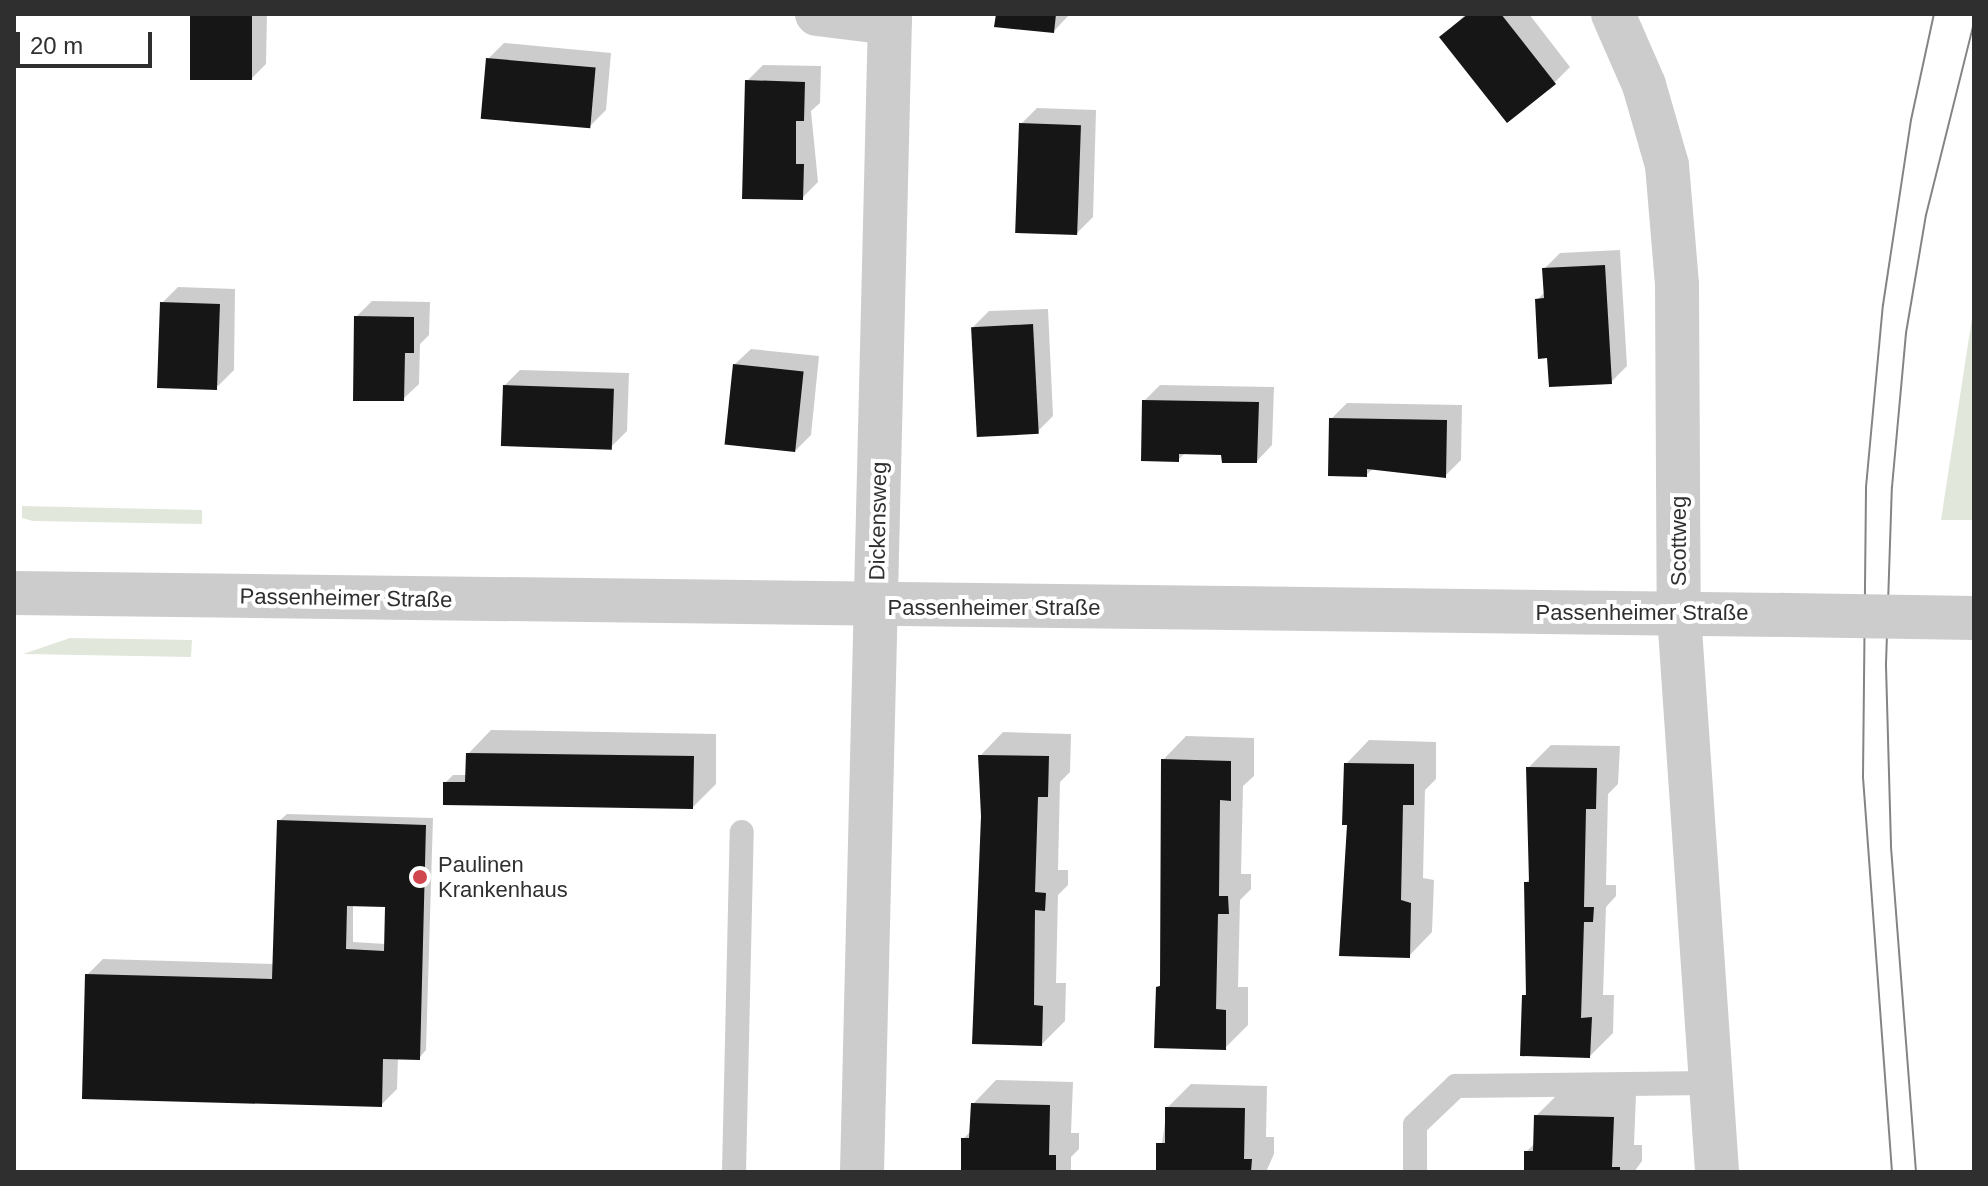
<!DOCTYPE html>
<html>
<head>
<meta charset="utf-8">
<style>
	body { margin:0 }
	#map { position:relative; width:1988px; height:1186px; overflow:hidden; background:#fff; font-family:Arial,sans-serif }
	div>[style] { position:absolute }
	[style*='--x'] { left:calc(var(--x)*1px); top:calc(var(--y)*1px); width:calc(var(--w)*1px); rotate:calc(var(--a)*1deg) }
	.green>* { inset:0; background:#e2e7dc }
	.shadow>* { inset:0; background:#0003 }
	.building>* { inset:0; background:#161616; transform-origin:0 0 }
	.service>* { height:24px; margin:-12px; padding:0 12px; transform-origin:12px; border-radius:12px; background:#ccc }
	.minor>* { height:44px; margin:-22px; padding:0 22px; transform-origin:22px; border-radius:22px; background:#ccc }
	.tertiary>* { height:44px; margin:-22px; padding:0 22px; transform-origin:22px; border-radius:22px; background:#ccc }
	.tram>* { height:2px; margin:-1px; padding:0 1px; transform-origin:1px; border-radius:1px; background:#848484 }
	.tertiary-bridge>* { height:44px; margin:-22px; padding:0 22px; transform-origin:22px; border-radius:22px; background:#ccc }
	.dots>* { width:22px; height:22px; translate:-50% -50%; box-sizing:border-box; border:4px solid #fff; border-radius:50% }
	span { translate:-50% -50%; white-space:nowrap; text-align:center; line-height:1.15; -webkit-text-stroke:8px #fff; paint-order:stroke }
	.street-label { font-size:22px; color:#2f2f2f }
	.poi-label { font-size:22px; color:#2f2f2f }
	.left { translate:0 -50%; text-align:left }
	.frame { position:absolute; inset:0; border:16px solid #2f2f2f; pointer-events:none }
	.scale { position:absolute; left:16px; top:32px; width:136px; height:36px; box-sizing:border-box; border:4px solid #2f2f2f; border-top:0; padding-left:10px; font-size:24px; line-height:28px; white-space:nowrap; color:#2f2f2f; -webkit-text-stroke:6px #fff; paint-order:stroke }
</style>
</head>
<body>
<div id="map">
	<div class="green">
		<div style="clip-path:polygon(1974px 305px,1974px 520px,1941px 520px)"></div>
		<div style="clip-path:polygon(22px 506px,202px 510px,202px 524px,33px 521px,22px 518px)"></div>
		<div style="clip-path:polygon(70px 638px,192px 640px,191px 657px,23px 654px)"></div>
	</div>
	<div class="shadow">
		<div style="clip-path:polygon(192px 14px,267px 14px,266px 64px,250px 80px)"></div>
		<div style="clip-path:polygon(998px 14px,1070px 14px,1054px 31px)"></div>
		<div style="clip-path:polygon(1466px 14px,1529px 14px,1570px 67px,1555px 82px,1441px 37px)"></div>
		<div style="clip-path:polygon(504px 43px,611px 53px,606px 110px,590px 126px,488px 59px)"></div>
		<div style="clip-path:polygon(763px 65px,821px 66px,820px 103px,811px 111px,818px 182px,802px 198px,747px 81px)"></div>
		<div style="clip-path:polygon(1037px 108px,1096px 110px,1093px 217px,1077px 233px,1021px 124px)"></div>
		<div style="clip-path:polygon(1620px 250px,1627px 366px,1611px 382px,1537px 300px,1546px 291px,1544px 269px,1560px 253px)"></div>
		<div style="clip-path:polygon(178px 287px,235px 289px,234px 370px,218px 386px,162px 303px)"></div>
		<div style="clip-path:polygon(372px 301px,430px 302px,429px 335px,420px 344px,419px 384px,403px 399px,356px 317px)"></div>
		<div style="clip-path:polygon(1048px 309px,1053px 416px,1037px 432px,973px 327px,989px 311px)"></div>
		<div style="clip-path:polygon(751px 349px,819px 356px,811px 435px,795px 451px,735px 364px)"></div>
		<div style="clip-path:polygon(520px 370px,629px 373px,627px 431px,611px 447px,504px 386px)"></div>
		<div style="clip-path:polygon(1160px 385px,1274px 387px,1272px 445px,1257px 461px,1223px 453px,1186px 452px,1178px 460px,1144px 401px)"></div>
		<div style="clip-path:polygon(1347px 403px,1462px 405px,1461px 460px,1445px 476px,1374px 468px,1366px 475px,1331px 419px)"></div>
		<div style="clip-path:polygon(491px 730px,716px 734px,716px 784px,693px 807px,445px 783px,453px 775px,467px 775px,468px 754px)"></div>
		<div style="clip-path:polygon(1003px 732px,1071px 734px,1070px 772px,1060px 782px,1058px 870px,1068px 870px,1068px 885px,1058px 895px,1056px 983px,1066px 983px,1065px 1021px,1042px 1044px,983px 816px,980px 756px)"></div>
		<div style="clip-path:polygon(1186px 736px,1254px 738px,1254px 776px,1243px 786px,1241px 874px,1251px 874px,1251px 889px,1240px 900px,1238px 987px,1248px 987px,1248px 1025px,1225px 1048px,1158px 987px,1162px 983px,1163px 760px)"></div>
		<div style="clip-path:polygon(1369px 740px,1436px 742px,1436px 779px,1425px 790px,1423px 878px,1434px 880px,1432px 932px,1409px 956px,1349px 823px,1346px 764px)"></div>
		<div style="clip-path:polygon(1551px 745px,1620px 746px,1618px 784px,1608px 794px,1606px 885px,1616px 885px,1616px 896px,1606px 907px,1603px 995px,1614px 995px,1613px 1033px,1590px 1056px,1522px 1054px,1529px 940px,1525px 940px,1526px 883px,1530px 878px,1528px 768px)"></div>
		<div style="clip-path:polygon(evenodd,287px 814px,433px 818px,426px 1050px,419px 1058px,398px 1057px,397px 1089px,381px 1105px,87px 975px,103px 959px,275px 964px,279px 821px,287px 814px,353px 904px,387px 905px,386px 944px,353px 942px,353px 904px)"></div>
		<div style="clip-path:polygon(996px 1080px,1073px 1082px,1071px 1133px,1079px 1133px,1079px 1149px,1071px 1157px,1071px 1172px,963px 1172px,963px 1139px,972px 1130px,973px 1104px)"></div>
		<div style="clip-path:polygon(1191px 1084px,1267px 1086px,1266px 1137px,1274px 1137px,1274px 1154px,1266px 1172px,1158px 1172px,1167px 1108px)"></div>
		<div style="clip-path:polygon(1559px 1093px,1636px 1094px,1634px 1145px,1642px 1145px,1642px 1161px,1634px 1172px,1526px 1172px,1526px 1152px,1536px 1142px,1536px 1116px)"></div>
	</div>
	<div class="building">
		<div style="left:190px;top:14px;width:62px;height:66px"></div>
		<div style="clip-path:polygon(996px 14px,1056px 14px,1054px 33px,994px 27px)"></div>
		<div style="clip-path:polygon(1468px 14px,1501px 14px,1556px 84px,1507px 123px,1439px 37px)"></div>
		<div style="left:486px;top:58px;width:110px;height:61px;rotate:5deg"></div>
		<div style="clip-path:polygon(745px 80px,805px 82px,804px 121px,796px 121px,796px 164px,804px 164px,803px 200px,742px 199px)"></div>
		<div style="left:1019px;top:123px;width:62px;height:110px;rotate:2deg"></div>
		<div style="clip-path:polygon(1605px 265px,1612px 384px,1549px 387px,1547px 358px,1538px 359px,1535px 299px,1544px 298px,1542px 268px)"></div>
		<div style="left:160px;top:302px;width:60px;height:86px;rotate:2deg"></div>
		<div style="clip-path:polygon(354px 316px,414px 317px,414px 353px,405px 353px,404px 401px,353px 401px)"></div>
		<div style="left:1033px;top:324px;width:110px;height:62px;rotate:87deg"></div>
		<div style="left:733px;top:364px;width:71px;height:81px;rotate:6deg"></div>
		<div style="left:503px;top:385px;width:111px;height:61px;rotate:2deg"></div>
		<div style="clip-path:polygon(1142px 400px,1259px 402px,1257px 463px,1222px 463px,1221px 455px,1179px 454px,1179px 462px,1141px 461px)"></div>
		<div style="clip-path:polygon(1329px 418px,1447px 420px,1446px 478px,1367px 469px,1367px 477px,1328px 476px)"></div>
		<div style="clip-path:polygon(466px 753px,694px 756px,693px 809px,443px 805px,443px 782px,465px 782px)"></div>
		<div style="clip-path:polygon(978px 755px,1049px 756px,1048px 797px,1038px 797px,1035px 892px,1046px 893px,1045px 911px,1035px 910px,1034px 1005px,1043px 1006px,1042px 1046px,972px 1044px,981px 816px)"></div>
		<div style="clip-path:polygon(1161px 759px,1231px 761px,1231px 801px,1220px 800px,1219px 896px,1228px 896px,1229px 914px,1218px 914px,1216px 1009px,1226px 1010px,1226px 1050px,1154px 1048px,1156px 987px,1160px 986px)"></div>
		<div style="clip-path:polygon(1344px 763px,1414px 764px,1414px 805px,1403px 805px,1401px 900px,1411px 903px,1410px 958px,1339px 956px,1347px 825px,1342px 825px)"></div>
		<div style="clip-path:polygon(1526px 767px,1597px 768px,1596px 809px,1586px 809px,1584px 907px,1594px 907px,1593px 922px,1584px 922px,1581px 1018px,1592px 1017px,1590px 1058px,1520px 1056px,1522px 995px,1526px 995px,1524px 882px,1529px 882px)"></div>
		<div style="clip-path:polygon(evenodd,277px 820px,426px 825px,420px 1060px,383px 1059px,382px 1107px,82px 1099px,85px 974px,272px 979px,277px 820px,347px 906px,385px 907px,384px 951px,346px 949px,347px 906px)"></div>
		<div style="clip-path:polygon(971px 1103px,1050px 1105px,1049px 1155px,1056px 1155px,1056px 1172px,961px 1172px,961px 1138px,969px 1138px)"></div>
		<div style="clip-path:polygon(1165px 1107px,1245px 1108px,1244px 1159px,1252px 1159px,1251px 1172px,1156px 1172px,1156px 1143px,1165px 1143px)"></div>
		<div style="clip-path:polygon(1534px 1115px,1614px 1117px,1612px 1167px,1620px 1167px,1620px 1172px,1524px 1172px,1524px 1151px,1533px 1151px)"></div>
	</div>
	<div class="service">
		<div style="--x:734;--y:1172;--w:340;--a:-88.7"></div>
		<div style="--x:1415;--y:1172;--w:47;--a:-90"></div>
		<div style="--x:1415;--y:1125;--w:57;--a:-43.6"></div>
		<div style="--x:1456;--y:1086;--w:253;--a:-0.7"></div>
	</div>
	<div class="minor">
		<div style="--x:817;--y:14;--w:73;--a:7.1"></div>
		<div style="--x:1613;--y:14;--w:77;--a:66.4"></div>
		<div style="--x:1644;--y:85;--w:83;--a:74"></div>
		<div style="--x:1667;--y:165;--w:120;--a:85.2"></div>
		<div style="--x:1677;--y:285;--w:329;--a:89.7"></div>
		<div style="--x:1679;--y:614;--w:559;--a:86.1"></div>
		<div style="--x:862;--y:1172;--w:1158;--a:-88.61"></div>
	</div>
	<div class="tertiary">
		<div style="--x:14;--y:593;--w:1775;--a:0.71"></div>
	</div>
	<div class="tram">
		<div style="--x:1892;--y:1172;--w:396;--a:-94.2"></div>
		<div style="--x:1863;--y:777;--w:290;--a:-89.4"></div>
		<div style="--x:1866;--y:487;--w:183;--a:-84.7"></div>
		<div style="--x:1883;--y:305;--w:187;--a:-81.4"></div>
		<div style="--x:1911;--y:120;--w:108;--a:-77.8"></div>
		<div style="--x:1916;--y:1172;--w:328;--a:-94.4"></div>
		<div style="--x:1891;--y:845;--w:181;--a:-91.6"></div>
		<div style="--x:1886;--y:664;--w:177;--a:-88.1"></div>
		<div style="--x:1892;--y:487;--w:155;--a:-84.8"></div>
		<div style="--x:1906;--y:333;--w:120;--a:-80.4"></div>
		<div style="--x:1926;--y:215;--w:198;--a:-76"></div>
	</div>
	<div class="tertiary-bridge">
		<div style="--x:1789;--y:615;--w:185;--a:0.9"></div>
	</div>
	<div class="dots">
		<div style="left:420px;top:877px;background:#d04750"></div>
	</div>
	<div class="street-label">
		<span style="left:878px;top:521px;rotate:-89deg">Dickensweg</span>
		<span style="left:1679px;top:541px;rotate:-90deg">Scottweg</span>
		<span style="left:346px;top:598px;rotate:1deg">Passenheimer Straße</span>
		<span style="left:994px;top:608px">Passenheimer Straße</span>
		<span style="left:1642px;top:613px">Passenheimer Straße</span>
	</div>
	<div class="poi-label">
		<span class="left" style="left:438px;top:877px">Paulinen<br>Krankenhaus</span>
	</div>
	<div class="frame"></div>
	<div class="scale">20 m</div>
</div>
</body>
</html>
